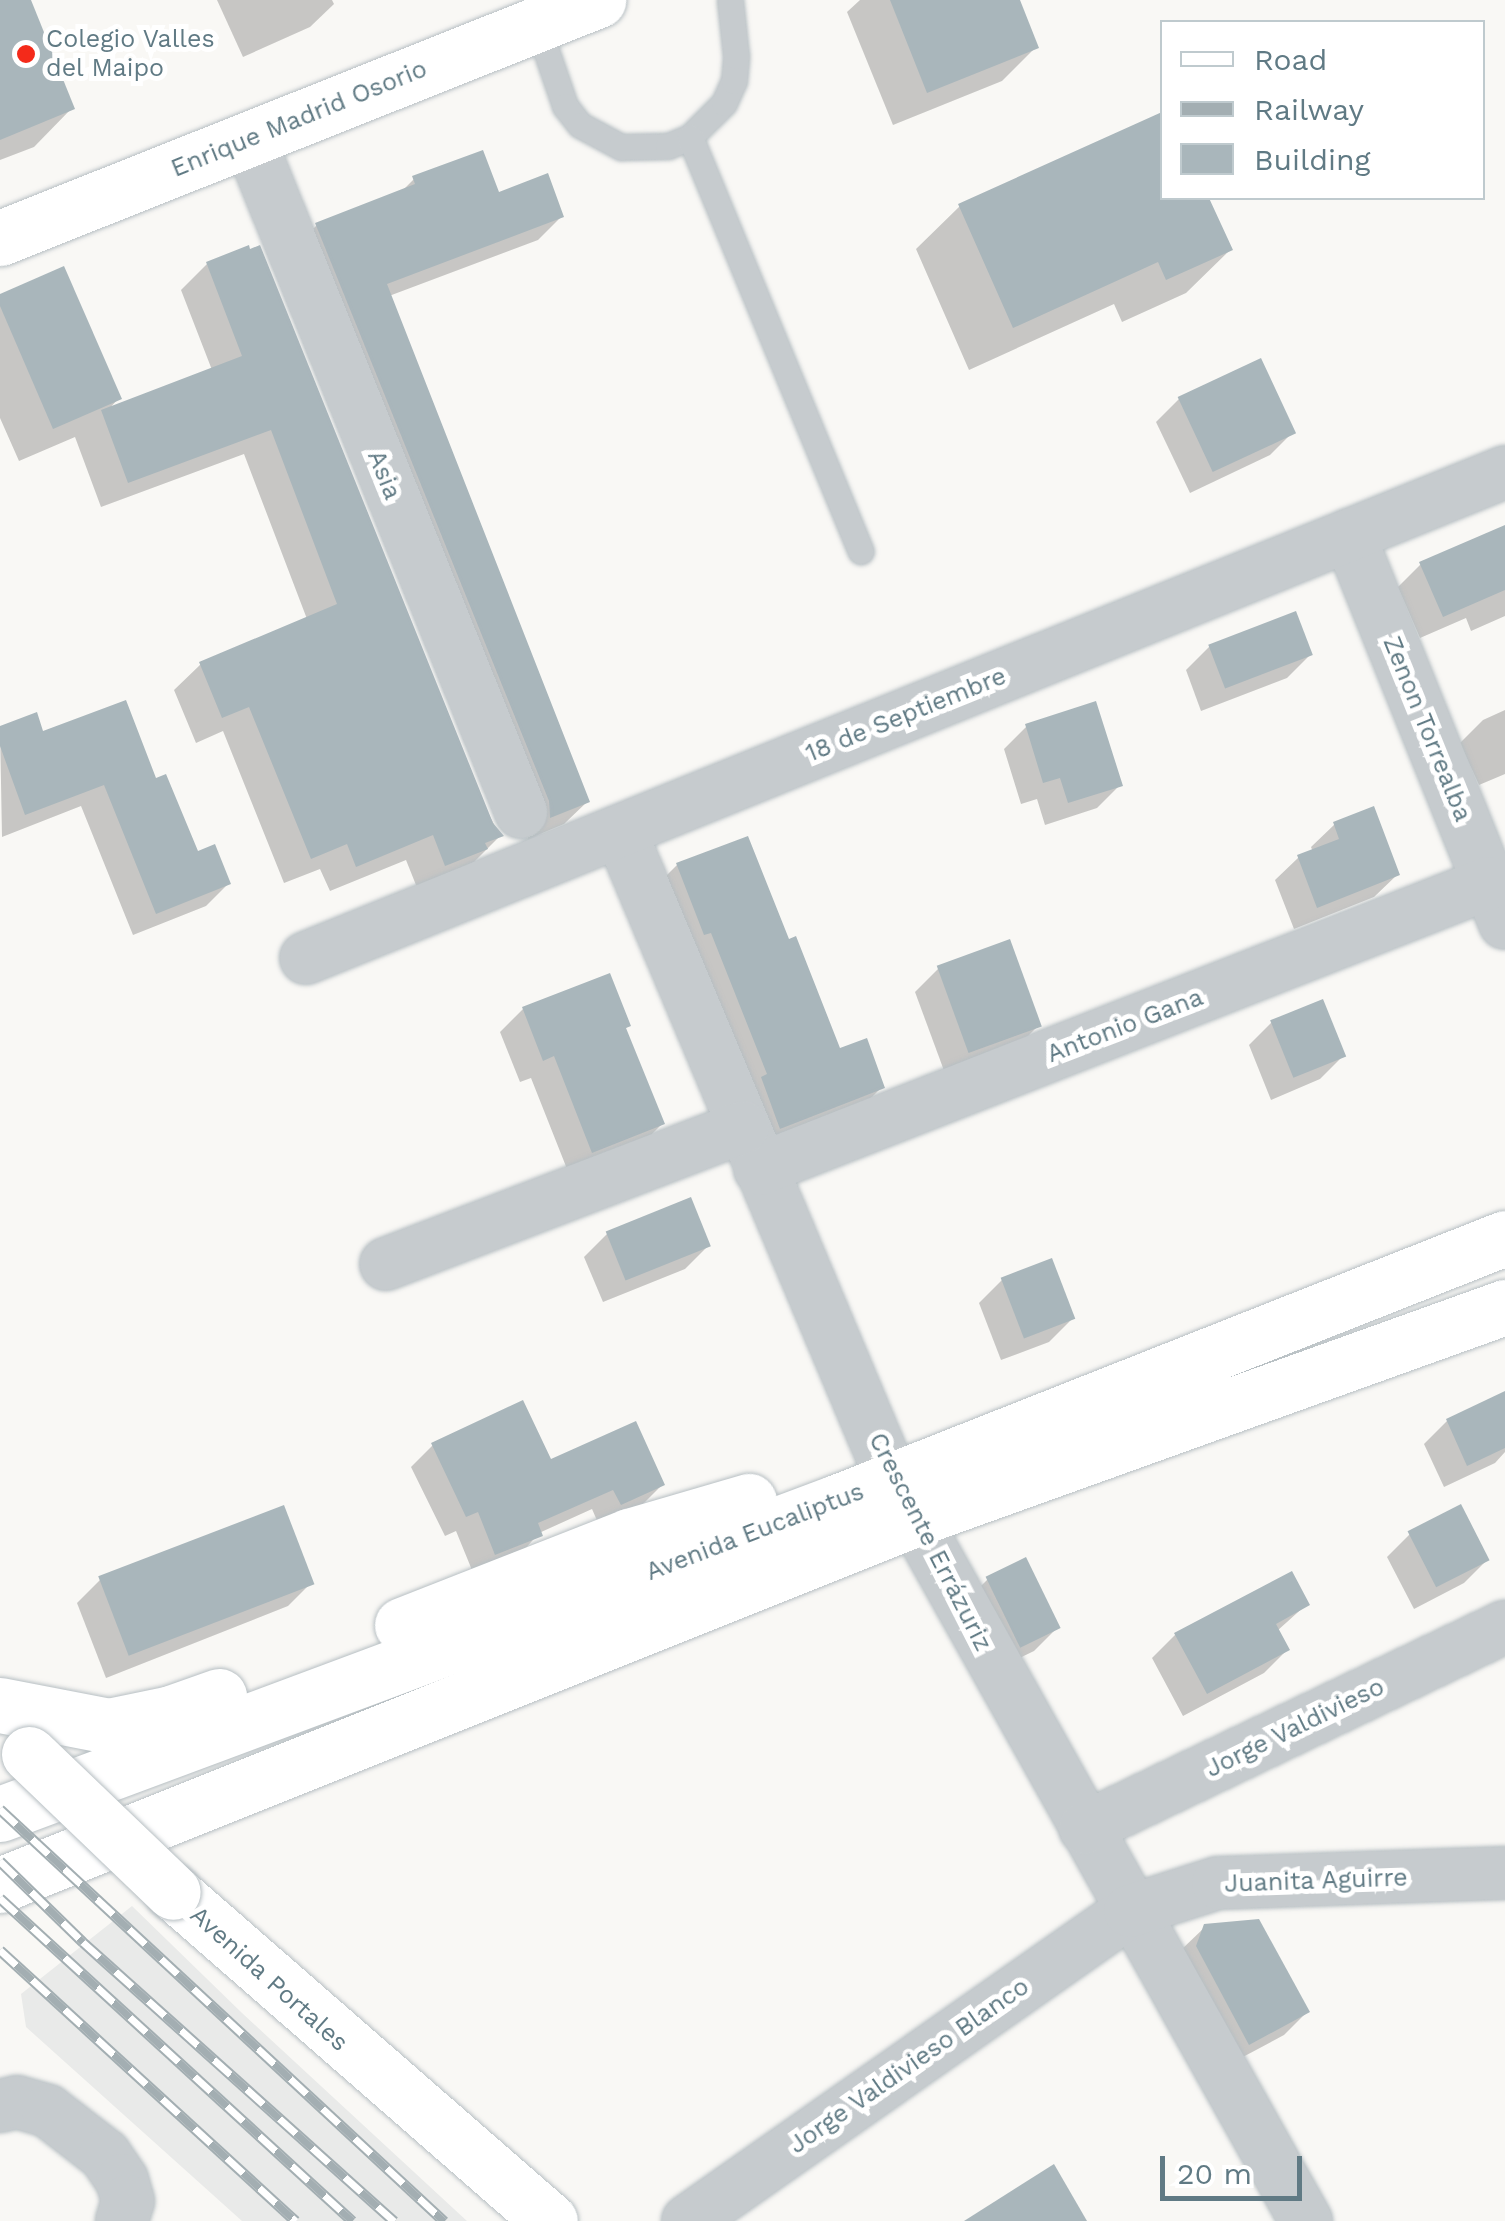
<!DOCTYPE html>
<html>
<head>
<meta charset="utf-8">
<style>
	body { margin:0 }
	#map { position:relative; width:1505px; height:2221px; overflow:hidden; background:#f9f8f5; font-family:"Work Sans",sans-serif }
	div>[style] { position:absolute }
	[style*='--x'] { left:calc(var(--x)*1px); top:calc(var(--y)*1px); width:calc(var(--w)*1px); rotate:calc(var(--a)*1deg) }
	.built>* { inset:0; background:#e9eae9 }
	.shadow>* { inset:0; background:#0003 }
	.building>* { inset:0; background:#a9b6bb; transform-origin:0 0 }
	.roads { filter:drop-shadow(0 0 2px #b7bfc3) drop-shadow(0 0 2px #b7bfc3) }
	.lane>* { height:25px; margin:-12.5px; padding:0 12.5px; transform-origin:12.5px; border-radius:12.5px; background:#c6cbce }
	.street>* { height:52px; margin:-26px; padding:0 26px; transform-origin:26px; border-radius:26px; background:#c6cbce }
	.secondary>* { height:55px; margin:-27.5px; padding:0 27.5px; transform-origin:27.5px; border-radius:27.5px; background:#fff }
	.rail>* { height:11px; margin-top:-5.5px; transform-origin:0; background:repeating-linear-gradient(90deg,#fff 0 22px,#a3aeb2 0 44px); box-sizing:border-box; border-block:2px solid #a3aeb2 }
	.bridges { filter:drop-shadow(0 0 2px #b7bfc3) drop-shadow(0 0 2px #b7bfc3) }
	.secondary-bridge>* { height:55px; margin:-27.5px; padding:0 27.5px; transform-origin:27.5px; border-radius:27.5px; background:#fff }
	.dots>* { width:28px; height:28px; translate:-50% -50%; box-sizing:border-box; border:5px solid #fff; border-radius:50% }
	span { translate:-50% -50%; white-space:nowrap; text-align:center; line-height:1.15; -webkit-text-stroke:10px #fff; paint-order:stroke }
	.poi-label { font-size:25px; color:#607a84 }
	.left { translate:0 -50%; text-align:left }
	.street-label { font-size:25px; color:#607a84 }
	.legend { position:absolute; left:1160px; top:20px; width:325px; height:180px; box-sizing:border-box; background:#fff; border:2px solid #bfcace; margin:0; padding:12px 18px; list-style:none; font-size:30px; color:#607a84 }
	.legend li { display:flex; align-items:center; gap:20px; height:50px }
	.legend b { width:50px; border:2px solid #bfcace }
	.scale { position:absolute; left:1160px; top:2156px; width:142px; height:45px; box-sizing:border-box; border:5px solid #607a84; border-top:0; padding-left:12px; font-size:30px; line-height:35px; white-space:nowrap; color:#607a84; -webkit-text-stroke:8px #fff; paint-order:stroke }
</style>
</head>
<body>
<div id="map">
	<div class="built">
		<div style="clip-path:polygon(132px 1906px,242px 2013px,467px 2221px,242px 2221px,26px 2027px,21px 1994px)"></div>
	</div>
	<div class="shadow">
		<div style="clip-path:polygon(0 0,28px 0,72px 108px,34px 147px,0 160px)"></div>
		<div style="clip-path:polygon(217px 0,332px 0,334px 4px,310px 27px,243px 57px)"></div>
		<div style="clip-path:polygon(860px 0,1017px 0,1036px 47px,1002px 81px,893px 125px,847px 12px)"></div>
		<div style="clip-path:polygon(1162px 114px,1162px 198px,1206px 198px,1230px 250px,1186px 293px,1122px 322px,1114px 304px,969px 370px,916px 249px,960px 206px)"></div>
		<div style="clip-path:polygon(414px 179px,497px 196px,561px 217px,538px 240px,389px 296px,588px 801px,564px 824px,528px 839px,527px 825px,294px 248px,317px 225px,400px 193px)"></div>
		<div style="clip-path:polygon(207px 264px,500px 836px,474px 862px,418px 890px,406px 860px,330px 891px,320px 869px,284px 883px,223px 731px,196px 743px,174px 690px,201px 664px,307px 619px,244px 454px,101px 507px,75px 437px,19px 461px,0 418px,0 297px,119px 398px,108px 410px,212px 370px,181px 290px)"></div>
		<div style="clip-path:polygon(1179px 399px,1293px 432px,1270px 455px,1190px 493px,1156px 422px)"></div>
		<div style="clip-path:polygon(1505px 528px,1505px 616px,1471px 631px,1466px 618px,1420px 638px,1398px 587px,1421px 564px)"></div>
		<div style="clip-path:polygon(1294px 614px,1310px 655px,1287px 678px,1201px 711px,1186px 670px,1209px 647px)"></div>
		<div style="clip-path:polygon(1505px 710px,1505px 774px,1479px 785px,1460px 743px,1483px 720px)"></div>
		<div style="clip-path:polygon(1027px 726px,1120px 785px,1097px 808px,1045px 825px,1037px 799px,1021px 804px,1004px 749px)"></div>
		<div style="clip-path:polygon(0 728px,42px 734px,154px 781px,196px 854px,229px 883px,206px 906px,133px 935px,81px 806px,2px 837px)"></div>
		<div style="clip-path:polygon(1335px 824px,1398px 874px,1374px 897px,1294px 929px,1275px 880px,1298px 858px,1313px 852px,1311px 847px)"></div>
		<div style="clip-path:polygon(677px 865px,787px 942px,839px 1051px,882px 1087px,859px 1110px,757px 1150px,654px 888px)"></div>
		<div style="clip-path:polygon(938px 969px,1039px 1025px,1016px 1048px,946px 1076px,915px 992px)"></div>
		<div style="clip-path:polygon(523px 1009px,628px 1026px,624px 1030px,662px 1124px,639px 1147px,569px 1174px,531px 1078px,520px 1082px,500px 1032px)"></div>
		<div style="clip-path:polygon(1272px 1022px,1343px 1056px,1320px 1079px,1271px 1100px,1249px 1045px)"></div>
		<div style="clip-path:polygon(607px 1234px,708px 1246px,685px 1269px,603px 1302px,584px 1257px)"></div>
		<div style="clip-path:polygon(1002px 1280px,1072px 1319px,1049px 1342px,1001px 1360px,979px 1303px)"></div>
		<div style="clip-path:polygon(1498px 1397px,1505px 1413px,1505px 1452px,1495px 1463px,1444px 1487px,1424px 1444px,1447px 1421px)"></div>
		<div style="clip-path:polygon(433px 1445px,662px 1485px,641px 1506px,599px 1525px,592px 1509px,539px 1533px,518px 1557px,474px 1575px,456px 1531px,445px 1536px,411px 1467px)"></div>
		<div style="clip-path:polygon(1410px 1534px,1487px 1560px,1464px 1583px,1414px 1609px,1387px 1557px)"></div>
		<div style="clip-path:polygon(1291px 1574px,1307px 1604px,1277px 1631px,1287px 1650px,1264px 1673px,1183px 1716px,1152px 1658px,1175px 1635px)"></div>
		<div style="clip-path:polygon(988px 1579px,1057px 1628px,1034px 1651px,997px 1669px,965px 1602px)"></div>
		<div style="clip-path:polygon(100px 1580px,311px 1583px,288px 1606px,106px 1678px,77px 1603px)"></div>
		<div style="clip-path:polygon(1205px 1927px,1307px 2012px,1284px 2035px,1226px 2066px,1181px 1950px)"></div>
	</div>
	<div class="building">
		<div style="clip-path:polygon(0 0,31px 0,75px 109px,0 140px)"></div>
		<div style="clip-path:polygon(890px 0,1020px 0,1039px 48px,927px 93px)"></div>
		<div style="clip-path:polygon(1162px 112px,1162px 198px,1209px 198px,1233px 250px,1166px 280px,1158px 262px,1013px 328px,958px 204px)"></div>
		<div style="clip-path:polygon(483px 150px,499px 192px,548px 173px,564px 217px,387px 284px,590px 802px,550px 818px,549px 801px,315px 223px,415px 184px,412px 176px)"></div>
		<div style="clip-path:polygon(249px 245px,250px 249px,260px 245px,493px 823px,504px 836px,485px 843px,488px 849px,445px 866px,433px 835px,356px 867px,347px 844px,311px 859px,249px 707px,222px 718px,199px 662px,337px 604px,271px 430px,128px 483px,101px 410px,242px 356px,206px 262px)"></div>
		<div style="clip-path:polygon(64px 266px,122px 399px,53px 429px,0 306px,0 294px)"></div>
		<div style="left:1261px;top:358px;width:83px;height:92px;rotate:65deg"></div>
		<div style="clip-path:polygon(1505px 525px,1505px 590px,1443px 617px,1419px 562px)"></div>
		<div style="left:1296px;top:611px;width:47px;height:94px;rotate:69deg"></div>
		<div style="clip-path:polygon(126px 700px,156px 778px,166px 774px,198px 851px,215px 844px,231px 884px,156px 914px,104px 785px,25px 815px,0 746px,0 726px,37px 712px,43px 731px)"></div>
		<div style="clip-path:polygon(1096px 701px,1123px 786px,1068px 803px,1060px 778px,1043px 783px,1025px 724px)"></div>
		<div style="clip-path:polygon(1374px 806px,1400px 875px,1317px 908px,1297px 855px,1339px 839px,1333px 822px)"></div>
		<div style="clip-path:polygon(748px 836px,789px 939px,796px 936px,840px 1048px,867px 1038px,885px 1088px,780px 1129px,761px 1077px,767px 1074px,711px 933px,704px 935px,676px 863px)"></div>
		<div style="left:1010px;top:939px;width:93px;height:78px;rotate:70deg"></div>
		<div style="clip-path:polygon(610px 973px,631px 1026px,626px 1028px,665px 1124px,592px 1153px,554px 1056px,543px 1061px,522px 1007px)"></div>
		<div style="left:1323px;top:999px;width:62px;height:57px;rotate:68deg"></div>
		<div style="left:691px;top:1197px;width:53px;height:92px;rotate:68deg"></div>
		<div style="left:1052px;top:1258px;width:65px;height:55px;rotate:69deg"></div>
		<div style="clip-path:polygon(1505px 1391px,1505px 1448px,1467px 1466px,1446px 1419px)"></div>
		<div style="clip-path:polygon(523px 1400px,551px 1459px,636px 1421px,665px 1485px,621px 1505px,613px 1490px,538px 1523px,543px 1536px,495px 1555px,478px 1512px,466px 1517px,431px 1443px)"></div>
		<div style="left:1461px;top:1504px;width:63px;height:60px;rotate:63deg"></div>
		<div style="left:284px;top:1505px;width:85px;height:199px;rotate:69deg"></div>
		<div style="left:1026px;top:1557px;width:79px;height:45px;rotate:64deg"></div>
		<div style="clip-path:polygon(1292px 1571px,1310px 1605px,1276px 1624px,1290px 1650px,1207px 1694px,1174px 1633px)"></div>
		<div style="clip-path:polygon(1259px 1919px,1310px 2012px,1249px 2045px,1196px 1946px,1204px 1924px)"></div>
		<div style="clip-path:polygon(1054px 2164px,1087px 2221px,964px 2221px)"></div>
	</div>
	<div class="roads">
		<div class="lane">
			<div style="--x:537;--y:24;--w:87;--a:71.1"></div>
			<div style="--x:565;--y:106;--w:24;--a:52"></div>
			<div style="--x:580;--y:125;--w:47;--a:28.2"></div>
			<div style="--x:621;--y:147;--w:47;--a:-1.2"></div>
			<div style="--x:668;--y:146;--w:24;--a:-22"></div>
			<div style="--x:690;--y:137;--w:48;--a:-45"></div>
			<div style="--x:724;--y:103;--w:24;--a:-66"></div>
			<div style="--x:734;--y:81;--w:25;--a:-85"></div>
			<div style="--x:736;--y:56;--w:56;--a:-96.1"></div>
			<div style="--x:690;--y:137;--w:448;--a:67.6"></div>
		</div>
		<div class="street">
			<div style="--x:249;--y:139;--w:726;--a:67.99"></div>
			<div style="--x:1349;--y:535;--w:418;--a:68.1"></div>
			<div style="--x:620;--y:831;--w:703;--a:67.23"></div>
			<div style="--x:892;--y:1479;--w:850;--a:60.84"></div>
			<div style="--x:306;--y:958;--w:1294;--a:-22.06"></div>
			<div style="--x:760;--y:1169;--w:783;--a:-21.42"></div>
			<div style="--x:386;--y:1264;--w:382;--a:-21"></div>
			<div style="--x:1085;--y:1828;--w:466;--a:-25.6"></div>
			<div style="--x:0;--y:2106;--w:17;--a:-13"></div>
			<div style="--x:17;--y:2102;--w:32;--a:16"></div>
			<div style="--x:48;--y:2111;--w:72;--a:37.7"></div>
			<div style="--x:105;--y:2155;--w:30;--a:56"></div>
			<div style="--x:122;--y:2180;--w:22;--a:74"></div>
			<div style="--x:128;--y:2201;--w:21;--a:107"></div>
			<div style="--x:688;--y:2221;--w:540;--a:-35.04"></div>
			<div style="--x:1130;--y:1911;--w:92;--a:-17.7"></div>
			<div style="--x:1218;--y:1883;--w:287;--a:-2"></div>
		</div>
		<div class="secondary">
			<div style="--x:0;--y:238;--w:644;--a:-21.7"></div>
			<div style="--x:402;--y:1625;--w:244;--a:-21.4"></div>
			<div style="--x:629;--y:1536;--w:125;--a:-16.3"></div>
			<div style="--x:0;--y:1705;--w:111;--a:10.9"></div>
			<div style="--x:109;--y:1726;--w:63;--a:-11.8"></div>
			<div style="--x:171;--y:1713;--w:51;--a:-19.5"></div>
			<div style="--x:0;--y:1814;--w:893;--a:-20.44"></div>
			<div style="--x:837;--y:1502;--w:718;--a:-21.56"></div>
			<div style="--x:0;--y:1885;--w:982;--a:-21.81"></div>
			<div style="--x:912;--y:1520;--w:630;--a:-19.76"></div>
			<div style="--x:173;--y:1892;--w:500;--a:41.11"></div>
		</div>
	</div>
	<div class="rail">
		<div style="--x:0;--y:1809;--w:606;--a:42.86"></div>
		<div style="--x:0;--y:1861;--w:116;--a:44.3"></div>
		<div style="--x:83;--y:1942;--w:418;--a:41.9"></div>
		<div style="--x:0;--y:1898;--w:478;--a:42.5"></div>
		<div style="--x:0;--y:1950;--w:401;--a:42.5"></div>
	</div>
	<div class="bridges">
		<div class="secondary-bridge">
			<div style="--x:29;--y:1754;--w:199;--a:43.8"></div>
		</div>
	</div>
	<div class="dots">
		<div style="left:26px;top:54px;background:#f42a1a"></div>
	</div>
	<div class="poi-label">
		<span class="left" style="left:46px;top:54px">Colegio Valles<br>del Maipo</span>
	</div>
	<div class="street-label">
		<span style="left:299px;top:119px;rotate:-22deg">Enrique Madrid Osorio</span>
		<span style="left:384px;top:475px;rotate:68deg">Asia</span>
		<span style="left:906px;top:715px;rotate:-22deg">18 de Septiembre</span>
		<span style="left:1427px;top:729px;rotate:68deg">Zenon Torrealba</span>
		<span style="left:1125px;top:1026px;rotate:-21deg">Antonio Gana</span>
		<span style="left:755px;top:1532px;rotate:-21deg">Avenida Eucaliptus</span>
		<span style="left:930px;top:1542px;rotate:63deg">Crescente Errázuriz</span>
		<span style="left:1295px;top:1728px;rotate:-26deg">Jorge Valdivieso</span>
		<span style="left:1316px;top:1881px;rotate:-2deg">Juanita Aguirre</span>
		<span style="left:269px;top:1979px;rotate:42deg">Avenida Portales</span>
		<span style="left:909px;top:2066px;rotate:-35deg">Jorge Valdivieso Blanco</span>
	</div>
	<ul class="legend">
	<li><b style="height:12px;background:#fff"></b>Road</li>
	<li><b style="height:12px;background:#a3aeb2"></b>Railway</li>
	<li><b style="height:28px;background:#a9b6bb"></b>Building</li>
	</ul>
	<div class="scale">20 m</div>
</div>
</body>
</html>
